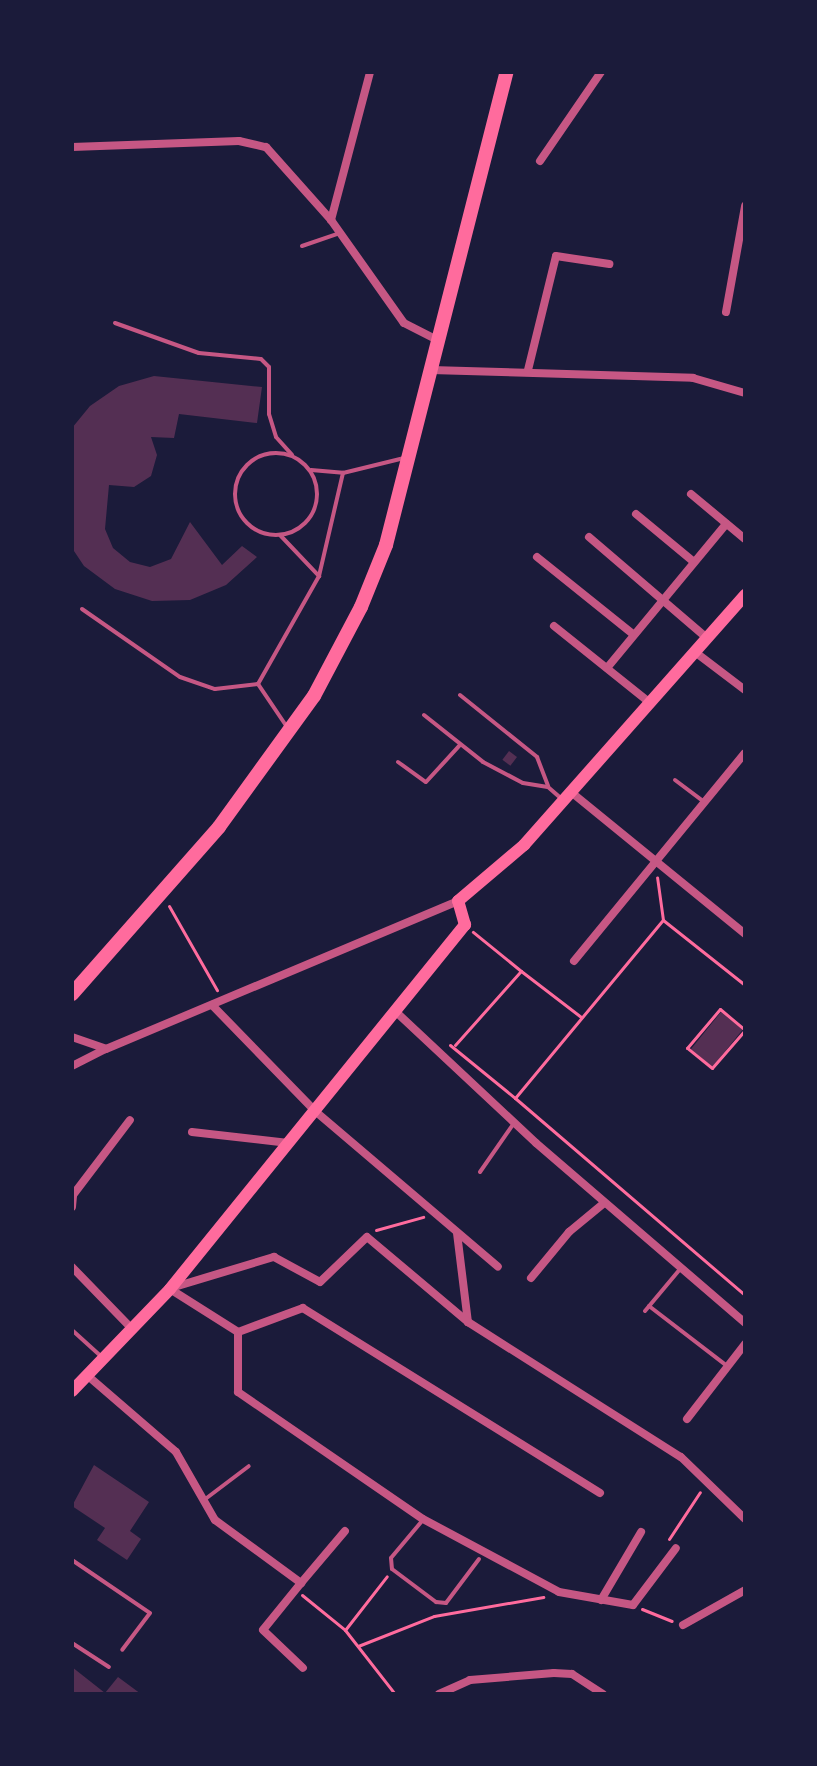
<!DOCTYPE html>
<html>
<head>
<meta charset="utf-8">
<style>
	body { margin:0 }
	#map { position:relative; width:817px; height:1766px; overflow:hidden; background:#1b1b3a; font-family:Georgia,serif }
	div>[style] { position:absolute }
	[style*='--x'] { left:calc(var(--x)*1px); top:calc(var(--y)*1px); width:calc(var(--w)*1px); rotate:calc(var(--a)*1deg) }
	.building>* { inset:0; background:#542f53; transform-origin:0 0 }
	.path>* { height:3px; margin:-1.5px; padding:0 1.5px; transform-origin:1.5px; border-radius:1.5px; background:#ff6b9d }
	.service>* { height:4px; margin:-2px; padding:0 2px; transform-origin:2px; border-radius:2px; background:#c65784 }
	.service>.ring { margin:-2px; padding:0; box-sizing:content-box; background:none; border:4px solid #c65784; border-radius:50% }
	.minor>* { height:8px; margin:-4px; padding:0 4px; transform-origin:4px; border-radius:4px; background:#c65784 }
	.secondary>* { height:12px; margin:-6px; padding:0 6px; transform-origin:6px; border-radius:6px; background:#ff6b9d }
	.primary>* { height:14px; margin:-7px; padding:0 7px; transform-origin:7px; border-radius:7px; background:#ff6b9d }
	span { translate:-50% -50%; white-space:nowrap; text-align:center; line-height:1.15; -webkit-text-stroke:8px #1b1b3a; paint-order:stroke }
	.frame { position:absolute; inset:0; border:74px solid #1b1b3a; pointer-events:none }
</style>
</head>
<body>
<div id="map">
	<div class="building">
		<div style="clip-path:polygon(154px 376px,262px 387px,257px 423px,179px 414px,174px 438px,151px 437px,157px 455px,151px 476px,134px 487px,109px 485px,105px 529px,113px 548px,130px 562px,150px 567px,171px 559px,190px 522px,222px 565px,242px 546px,257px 557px,226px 585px,190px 600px,152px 601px,115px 589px,84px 566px,72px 548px,72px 428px,90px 406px,119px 386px)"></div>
		<div style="left:509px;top:751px;width:10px;height:11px;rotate:37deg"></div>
		<div style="left:721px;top:1012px;width:28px;height:48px;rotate:39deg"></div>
		<div style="clip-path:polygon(94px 1465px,149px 1502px,130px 1531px,141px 1539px,127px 1560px,97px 1540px,105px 1528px,72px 1506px)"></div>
		<div style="clip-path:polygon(72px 1667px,105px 1693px,118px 1677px,141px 1694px,72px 1694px)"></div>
	</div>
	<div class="path">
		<div style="--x:169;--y:906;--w:97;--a:60.3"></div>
		<div style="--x:663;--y:920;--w:105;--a:38.4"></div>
		<div style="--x:521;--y:971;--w:76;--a:37.5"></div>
		<div style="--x:720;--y:1009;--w:33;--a:40"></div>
		<div style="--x:745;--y:1030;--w:50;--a:131"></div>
		<div style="--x:712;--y:1068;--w:32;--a:-141"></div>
		<div style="--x:687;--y:1048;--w:51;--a:-49.8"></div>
		<div style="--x:450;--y:1045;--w:84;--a:39.2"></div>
		<div style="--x:515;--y:1098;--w:231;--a:-50.3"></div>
		<div style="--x:663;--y:920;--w:43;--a:-97.9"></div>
		<div style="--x:455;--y:1045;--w:99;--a:-48.3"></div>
		<div style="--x:521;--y:971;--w:62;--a:-140.9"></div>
		<div style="--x:515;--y:1098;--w:303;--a:40.6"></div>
		<div style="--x:376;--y:1230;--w:49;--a:-15.5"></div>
		<div style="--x:669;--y:1539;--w:56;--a:-56.6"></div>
		<div style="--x:302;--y:1595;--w:55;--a:39.1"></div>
		<div style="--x:345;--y:1630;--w:81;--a:52"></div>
		<div style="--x:642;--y:1609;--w:32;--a:22"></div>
		<div style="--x:345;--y:1630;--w:68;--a:-52.1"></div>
		<div style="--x:358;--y:1646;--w:82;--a:-21.5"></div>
		<div style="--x:434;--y:1616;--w:111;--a:-9.9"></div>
	</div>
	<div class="service">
		<div style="--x:302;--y:246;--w:39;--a:-19"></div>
		<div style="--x:115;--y:323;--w:89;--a:19.7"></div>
		<div style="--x:199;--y:353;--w:62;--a:5.5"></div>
		<div style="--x:261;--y:359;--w:11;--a:45"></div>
		<div style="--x:269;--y:367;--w:47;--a:90"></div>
		<div style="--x:269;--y:414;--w:24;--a:73"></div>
		<div style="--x:276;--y:437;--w:24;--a:48"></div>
		<div class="ring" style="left:235px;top:453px;width:78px;height:78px"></div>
		<div style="--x:311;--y:470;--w:32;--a:5"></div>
		<div style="--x:343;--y:473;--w:63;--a:-13.8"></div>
		<div style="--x:280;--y:535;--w:57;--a:46.4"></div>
		<div style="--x:82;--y:609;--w:119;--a:34.8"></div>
		<div style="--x:180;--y:677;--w:37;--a:19"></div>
		<div style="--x:215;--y:689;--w:43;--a:-6.6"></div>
		<div style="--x:460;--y:695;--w:99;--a:38.8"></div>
		<div style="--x:537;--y:757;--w:31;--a:69"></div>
		<div style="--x:424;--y:715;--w:75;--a:38.5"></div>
		<div style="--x:483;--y:762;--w:45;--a:27.7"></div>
		<div style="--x:523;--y:783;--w:25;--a:9"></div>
		<div style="--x:548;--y:787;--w:20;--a:41"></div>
		<div style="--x:287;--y:727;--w:52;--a:-124"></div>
		<div style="--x:258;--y:684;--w:124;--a:-60.5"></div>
		<div style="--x:319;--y:576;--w:106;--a:-76.9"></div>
		<div style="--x:398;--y:762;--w:34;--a:36"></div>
		<div style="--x:426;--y:782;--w:50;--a:-47.4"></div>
		<div style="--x:675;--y:780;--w:36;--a:37"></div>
		<div style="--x:480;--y:1172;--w:60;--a:-55.2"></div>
		<div style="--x:649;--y:1306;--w:97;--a:37.5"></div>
		<div style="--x:645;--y:1311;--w:56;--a:-50.1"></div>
		<div style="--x:72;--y:1330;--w:42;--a:42.1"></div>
		<div style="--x:204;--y:1500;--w:56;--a:-37.1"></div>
		<div style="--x:422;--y:1521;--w:48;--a:130"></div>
		<div style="--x:391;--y:1558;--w:11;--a:85"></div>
		<div style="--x:392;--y:1569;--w:55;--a:36.9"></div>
		<div style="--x:436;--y:1602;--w:10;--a:6"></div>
		<div style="--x:446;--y:1603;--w:55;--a:-53.1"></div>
		<div style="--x:72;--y:1560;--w:94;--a:34.2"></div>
		<div style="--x:150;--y:1613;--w:46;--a:127.1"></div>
		<div style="--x:72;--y:1643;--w:44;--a:33"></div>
	</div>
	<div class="minor">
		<div style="--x:72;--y:147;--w:167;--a:-2.1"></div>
		<div style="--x:239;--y:141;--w:28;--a:13"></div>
		<div style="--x:266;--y:147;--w:98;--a:48.3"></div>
		<div style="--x:331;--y:220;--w:126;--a:54.7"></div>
		<div style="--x:404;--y:323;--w:38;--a:27"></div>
		<div style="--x:540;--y:161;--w:108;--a:-55.6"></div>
		<div style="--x:331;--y:220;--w:153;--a:-75.2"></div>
		<div style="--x:726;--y:312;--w:108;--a:-79.8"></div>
		<div style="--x:431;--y:370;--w:262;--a:1.7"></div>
		<div style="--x:693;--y:378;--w:54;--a:16.1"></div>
		<div style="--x:528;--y:370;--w:117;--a:-76.2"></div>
		<div style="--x:556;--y:256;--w:54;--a:8.6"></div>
		<div style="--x:691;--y:494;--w:70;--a:39.8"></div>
		<div style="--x:636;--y:514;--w:75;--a:39.6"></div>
		<div style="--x:589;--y:537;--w:155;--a:40.6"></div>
		<div style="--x:537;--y:557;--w:124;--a:38.8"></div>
		<div style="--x:554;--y:626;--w:123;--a:38.7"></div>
		<div style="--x:695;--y:652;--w:63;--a:37.2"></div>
		<div style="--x:607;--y:668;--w:187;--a:-50.4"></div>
		<div style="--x:571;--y:792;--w:225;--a:39.2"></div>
		<div style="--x:574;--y:961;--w:269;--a:-50.6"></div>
		<div style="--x:212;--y:1005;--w:148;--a:45.8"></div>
		<div style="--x:315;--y:1111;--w:240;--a:40.4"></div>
		<div style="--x:395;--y:1011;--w:193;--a:43.1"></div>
		<div style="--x:536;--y:1143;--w:276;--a:40.7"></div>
		<div style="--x:72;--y:1037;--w:36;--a:19"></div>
		<div style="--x:106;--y:1049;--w:382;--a:-22.8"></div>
		<div style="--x:72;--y:1066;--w:37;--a:-27"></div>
		<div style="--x:192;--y:1132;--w:97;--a:6.5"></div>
		<div style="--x:72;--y:1207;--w:12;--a:-85"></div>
		<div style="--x:73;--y:1195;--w:94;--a:-52.8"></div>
		<div style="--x:457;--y:1233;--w:90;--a:83"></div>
		<div style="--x:468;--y:1322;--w:252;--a:32.4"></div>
		<div style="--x:681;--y:1457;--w:89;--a:44.1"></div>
		<div style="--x:72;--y:1267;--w:86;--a:45.9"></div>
		<div style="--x:531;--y:1278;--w:60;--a:-50.4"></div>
		<div style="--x:569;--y:1232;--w:45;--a:-39.6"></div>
		<div style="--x:171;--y:1288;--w:108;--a:-16.8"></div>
		<div style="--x:274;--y:1257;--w:52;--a:28.5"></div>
		<div style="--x:320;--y:1282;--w:65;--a:-43.8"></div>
		<div style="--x:367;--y:1237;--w:132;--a:40.1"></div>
		<div style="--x:170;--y:1289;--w:80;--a:32.3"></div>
		<div style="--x:88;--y:1376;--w:116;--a:40.8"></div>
		<div style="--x:176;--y:1452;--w:78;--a:60.2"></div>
		<div style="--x:215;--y:1520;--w:107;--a:36.2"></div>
		<div style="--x:301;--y:1583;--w:68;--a:-49.8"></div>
		<div style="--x:687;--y:1419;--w:95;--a:-52.3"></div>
		<div style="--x:600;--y:1493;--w:350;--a:-148.1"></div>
		<div style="--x:303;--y:1308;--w:69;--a:159.7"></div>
		<div style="--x:238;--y:1332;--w:60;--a:90"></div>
		<div style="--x:238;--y:1392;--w:224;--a:34.5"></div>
		<div style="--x:423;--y:1519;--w:154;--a:28.2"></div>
		<div style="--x:559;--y:1592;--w:75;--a:10"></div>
		<div style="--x:633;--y:1605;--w:71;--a:-53"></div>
		<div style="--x:301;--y:1583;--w:60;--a:129"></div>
		<div style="--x:263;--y:1630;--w:55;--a:43.5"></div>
		<div style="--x:601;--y:1600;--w:79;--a:-59.5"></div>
		<div style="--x:683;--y:1625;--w:71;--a:-29.4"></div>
		<div style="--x:439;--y:1694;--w:34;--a:-24"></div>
		<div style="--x:470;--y:1680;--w:84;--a:-4.8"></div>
		<div style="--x:554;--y:1673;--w:18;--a:3"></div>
		<div style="--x:572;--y:1674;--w:37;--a:33"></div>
	</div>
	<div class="secondary">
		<div style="--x:72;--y:1391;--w:141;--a:-46.1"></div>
		<div style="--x:170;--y:1289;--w:469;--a:-51"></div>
		<div style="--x:465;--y:925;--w:25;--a:-106"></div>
		<div style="--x:458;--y:901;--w:87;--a:-40.3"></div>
		<div style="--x:524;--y:845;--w:334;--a:-48.5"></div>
	</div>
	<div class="primary">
		<div style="--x:72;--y:994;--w:222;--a:-48.6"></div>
		<div style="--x:219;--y:827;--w:162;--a:-54.1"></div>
		<div style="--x:314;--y:696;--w:101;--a:-62.2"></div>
		<div style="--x:361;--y:607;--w:67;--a:-68"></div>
		<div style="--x:386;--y:545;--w:488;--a:-75.7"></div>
	</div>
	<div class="frame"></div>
</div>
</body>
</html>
